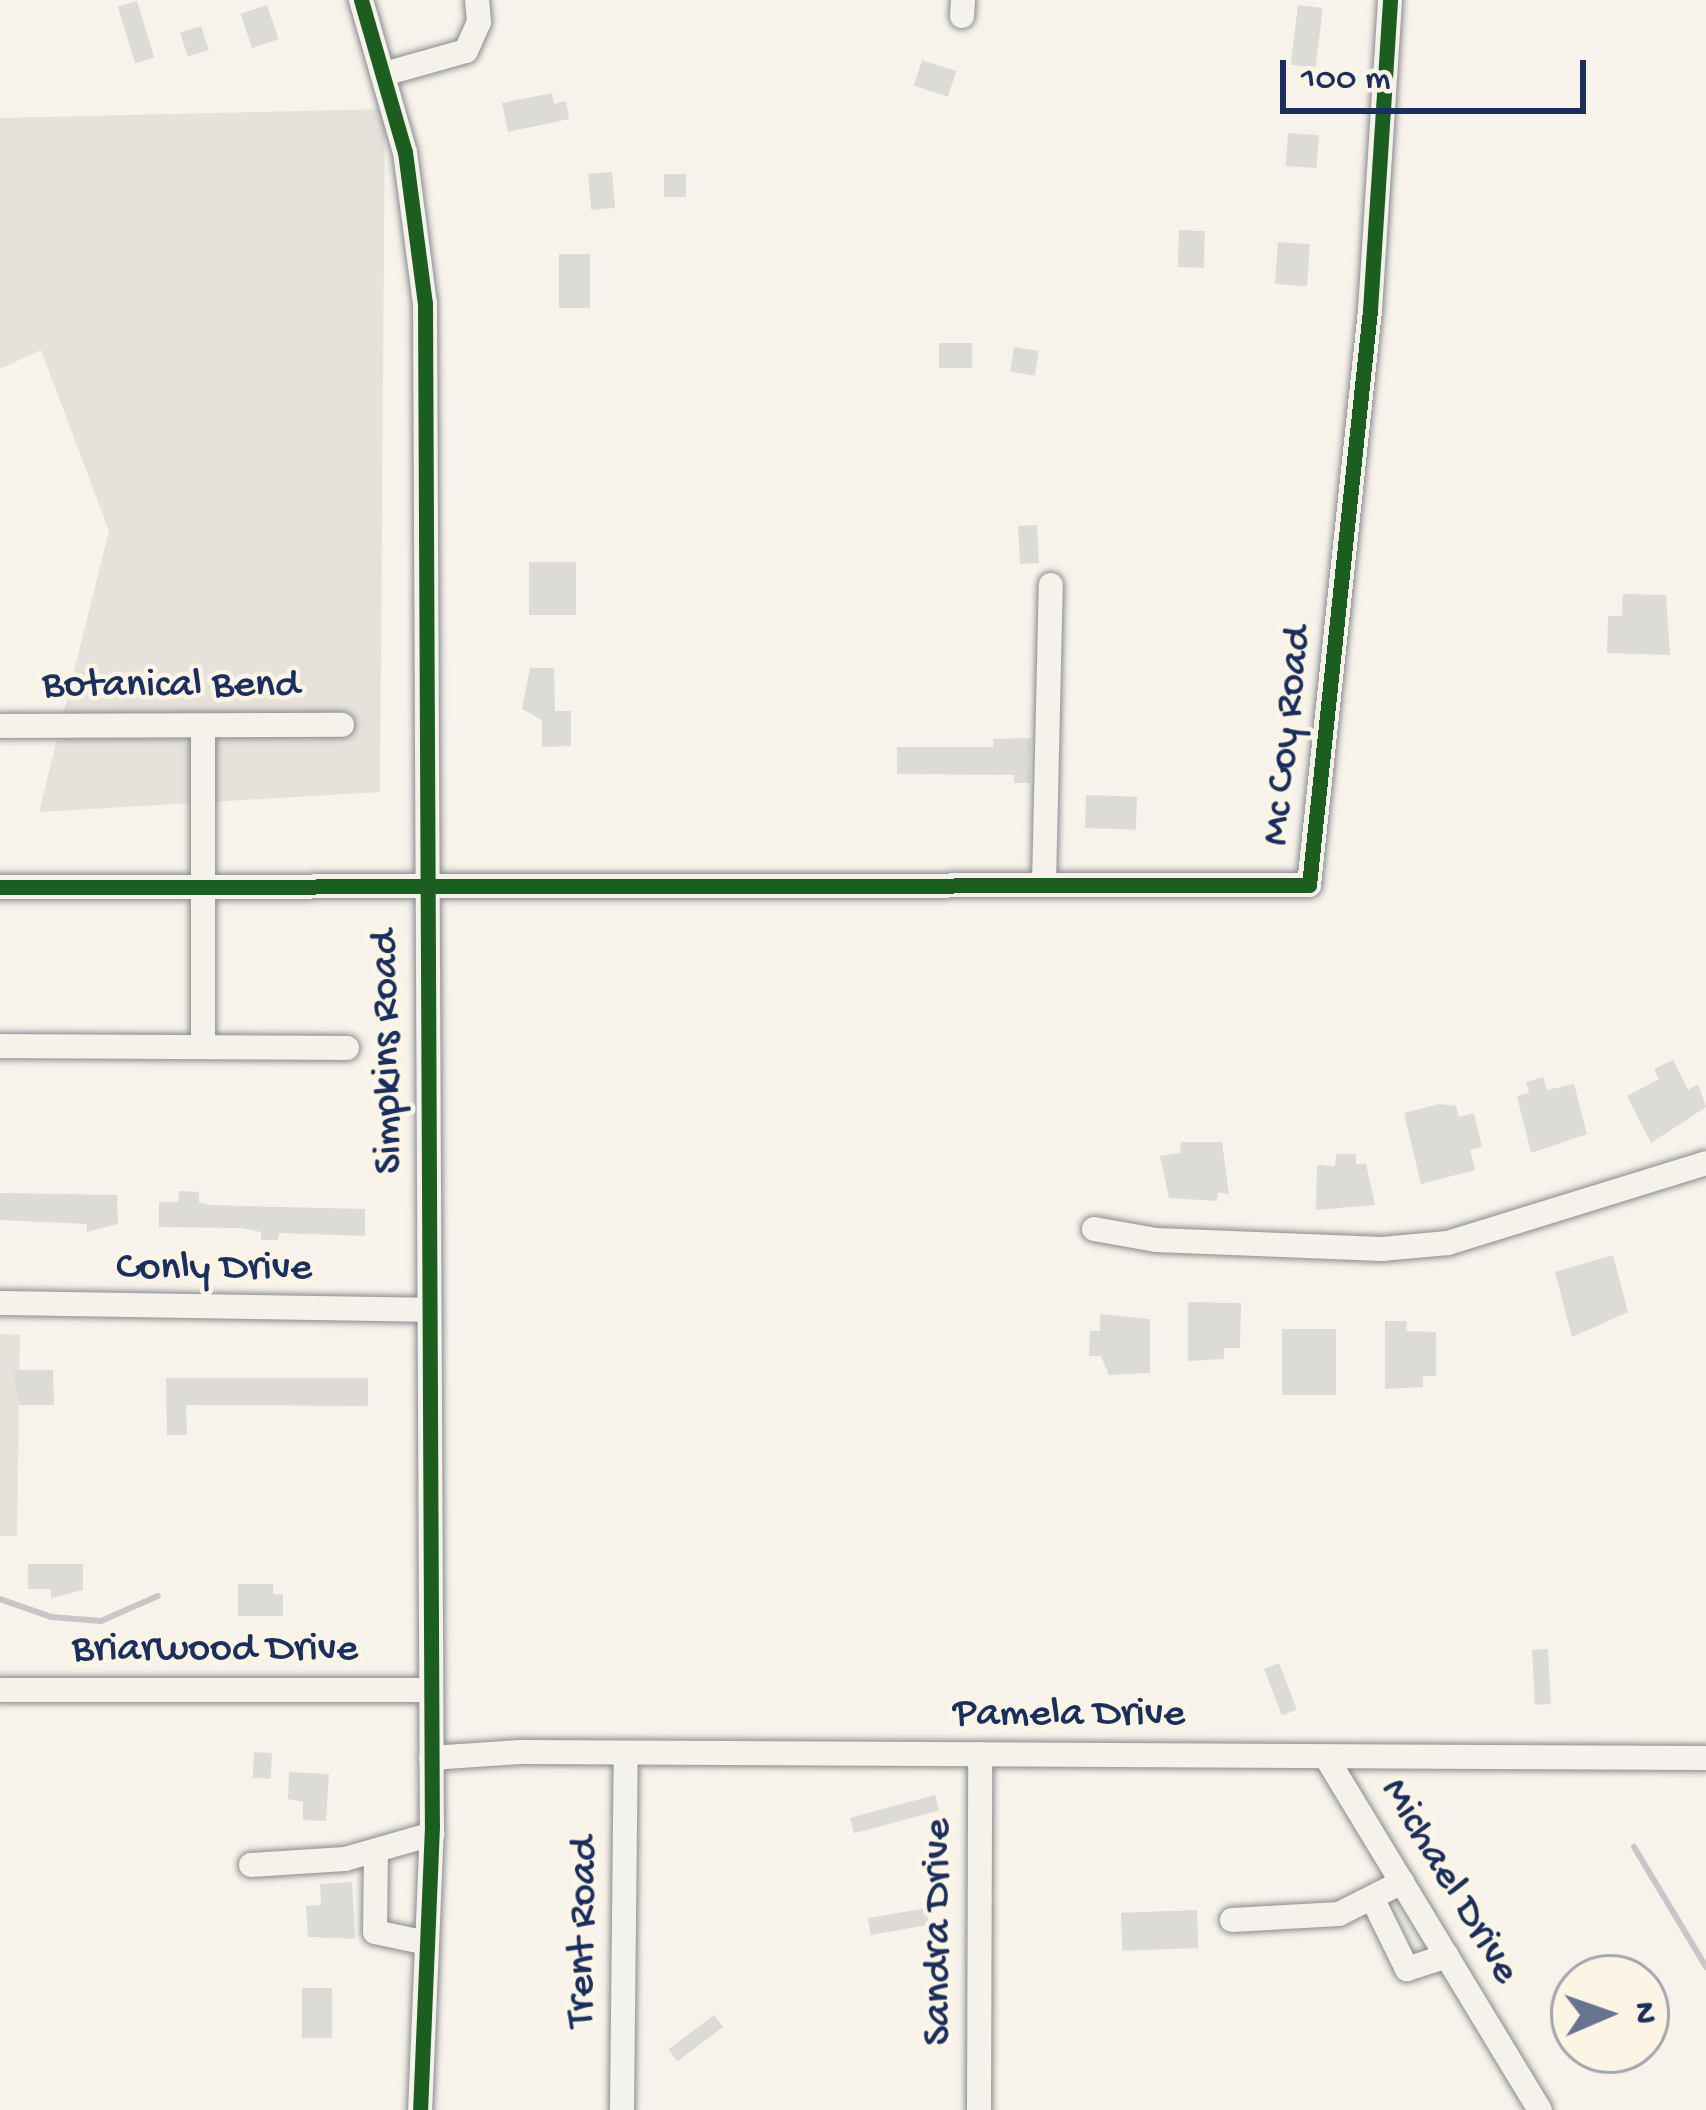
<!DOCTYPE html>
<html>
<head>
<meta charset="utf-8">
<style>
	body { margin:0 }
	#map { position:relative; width:1706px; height:2110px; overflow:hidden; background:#f7f3ea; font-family:"Gochi Hand",sans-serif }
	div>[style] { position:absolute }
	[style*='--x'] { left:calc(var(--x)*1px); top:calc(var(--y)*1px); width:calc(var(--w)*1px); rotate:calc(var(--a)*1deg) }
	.green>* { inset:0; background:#e6e2db }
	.stream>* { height:6px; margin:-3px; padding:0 3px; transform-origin:3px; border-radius:3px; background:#c7c7c7 }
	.building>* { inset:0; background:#dddbd7; transform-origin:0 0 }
	.roads { filter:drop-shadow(0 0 3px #8a8c91) drop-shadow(0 0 3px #8a8c91) }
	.minor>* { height:24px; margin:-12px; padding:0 12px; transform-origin:12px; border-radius:12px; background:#f5f2ec }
	.cycleway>* { height:15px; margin:-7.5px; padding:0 7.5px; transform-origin:7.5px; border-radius:7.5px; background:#1b5e20 }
	span { translate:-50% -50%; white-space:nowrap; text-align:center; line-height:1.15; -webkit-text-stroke:9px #fcf5e5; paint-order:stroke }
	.street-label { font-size:42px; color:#1b2f5e }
	.north { position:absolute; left:1550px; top:1954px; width:120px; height:120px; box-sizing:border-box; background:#fcf5e5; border:3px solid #a2a6af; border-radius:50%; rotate:88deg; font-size:33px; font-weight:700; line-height:48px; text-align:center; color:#1b2f5e }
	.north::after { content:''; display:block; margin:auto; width:42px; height:54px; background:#68748f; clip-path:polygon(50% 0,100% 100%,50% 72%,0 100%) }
	.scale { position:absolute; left:1280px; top:60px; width:306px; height:54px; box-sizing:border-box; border:6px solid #1b2f5e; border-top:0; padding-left:15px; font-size:36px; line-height:42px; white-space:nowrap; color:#1b2f5e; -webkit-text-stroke:9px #fcf5e5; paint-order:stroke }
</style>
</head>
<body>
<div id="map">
	<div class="green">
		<div style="clip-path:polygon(385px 109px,380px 792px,39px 812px,109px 531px,41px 350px,0 369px,0 118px)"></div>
		<div style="clip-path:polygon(0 1334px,20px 1335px,17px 1536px,0 1536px)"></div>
	</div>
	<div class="stream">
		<div style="--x:0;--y:1599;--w:54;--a:19.4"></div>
		<div style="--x:51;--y:1617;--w:50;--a:4.6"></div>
		<div style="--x:101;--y:1621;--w:62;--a:-23.7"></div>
		<div style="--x:1634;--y:1847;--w:140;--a:59"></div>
	</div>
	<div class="building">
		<div style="left:137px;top:1px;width:59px;height:20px;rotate:73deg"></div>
		<div style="left:267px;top:5px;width:36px;height:28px;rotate:71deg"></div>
		<div style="left:1298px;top:5px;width:25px;height:60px;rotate:7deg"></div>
		<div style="left:201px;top:26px;width:25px;height:22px;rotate:72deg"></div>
		<div style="left:922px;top:60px;width:36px;height:27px;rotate:18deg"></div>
		<div style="clip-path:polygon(552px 93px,554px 104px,566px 101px,569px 119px,508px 132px,502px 103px)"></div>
		<div style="left:1288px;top:133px;width:31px;height:33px;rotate:4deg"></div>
		<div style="left:612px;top:172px;width:36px;height:24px;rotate:85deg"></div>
		<div style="left:664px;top:174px;width:22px;height:23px"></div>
		<div style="left:1179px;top:230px;width:26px;height:37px;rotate:2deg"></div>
		<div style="left:1278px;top:242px;width:32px;height:42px;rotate:4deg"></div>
		<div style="left:559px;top:254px;width:31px;height:54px"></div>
		<div style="left:972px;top:343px;width:25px;height:33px;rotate:90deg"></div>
		<div style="left:1014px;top:347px;width:25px;height:25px;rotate:9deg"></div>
		<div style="left:1037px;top:525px;width:38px;height:19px;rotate:87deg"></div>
		<div style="left:529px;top:562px;width:47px;height:53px"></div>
		<div style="clip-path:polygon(1623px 594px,1666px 595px,1670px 655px,1607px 653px,1608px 616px,1622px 616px)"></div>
		<div style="clip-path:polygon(530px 668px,554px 668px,555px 711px,571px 711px,571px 746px,542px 747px,542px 720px,522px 709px)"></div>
		<div style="clip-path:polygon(1031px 738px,1030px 783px,1014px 783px,1014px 775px,897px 774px,897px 747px,993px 747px,993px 739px)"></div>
		<div style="left:1086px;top:795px;width:51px;height:33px;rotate:2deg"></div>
		<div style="clip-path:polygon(1673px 1060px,1688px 1090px,1698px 1084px,1706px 1107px,1651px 1143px,1627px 1096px,1659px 1079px,1654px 1069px)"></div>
		<div style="clip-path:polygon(1543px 1077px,1547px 1090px,1574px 1084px,1587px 1134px,1531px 1153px,1517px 1096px,1529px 1093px,1526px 1082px)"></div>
		<div style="clip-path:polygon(1439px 1104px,1456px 1106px,1459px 1117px,1474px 1113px,1482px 1147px,1470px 1150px,1475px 1170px,1421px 1184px,1404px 1113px)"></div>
		<div style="clip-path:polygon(1181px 1142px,1222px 1142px,1229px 1194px,1218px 1193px,1217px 1201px,1169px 1198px,1160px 1156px,1180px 1153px)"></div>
		<div style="clip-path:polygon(1336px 1154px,1356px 1154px,1356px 1164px,1366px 1164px,1375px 1205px,1316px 1210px,1317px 1165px,1335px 1166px)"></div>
		<div style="clip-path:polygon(179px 1191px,199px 1192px,199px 1202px,210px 1205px,365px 1209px,365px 1236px,279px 1233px,278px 1240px,261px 1240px,261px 1232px,240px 1228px,159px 1227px,159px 1202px,178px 1202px)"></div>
		<div style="clip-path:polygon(0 1193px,117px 1195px,118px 1224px,87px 1232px,87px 1224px,0 1220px)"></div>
		<div style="clip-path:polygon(1613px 1255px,1628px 1312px,1572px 1337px,1555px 1272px)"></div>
		<div style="clip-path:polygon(1188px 1302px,1241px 1303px,1240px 1348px,1224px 1348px,1224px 1359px,1188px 1361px)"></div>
		<div style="clip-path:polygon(1100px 1314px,1150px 1319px,1150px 1373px,1109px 1375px,1101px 1356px,1089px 1356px,1090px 1331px,1100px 1331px)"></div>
		<div style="clip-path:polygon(1385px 1321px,1407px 1321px,1406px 1331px,1436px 1332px,1436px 1376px,1423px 1376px,1423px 1387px,1385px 1389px)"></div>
		<div style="left:1282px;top:1329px;width:54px;height:66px"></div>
		<div style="clip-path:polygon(12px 1370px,53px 1370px,54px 1405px,20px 1405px)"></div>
		<div style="clip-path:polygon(166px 1378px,368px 1378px,368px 1406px,186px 1405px,187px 1435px,167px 1435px)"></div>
		<div style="clip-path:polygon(28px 1564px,83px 1564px,83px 1590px,51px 1598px,51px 1589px,28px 1589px)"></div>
		<div style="clip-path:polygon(238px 1584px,273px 1584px,273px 1594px,283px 1594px,283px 1616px,238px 1616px)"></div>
		<div style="left:1548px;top:1649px;width:55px;height:16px;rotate:87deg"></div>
		<div style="left:1279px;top:1663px;width:50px;height:16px;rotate:69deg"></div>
		<div style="left:254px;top:1752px;width:18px;height:26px;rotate:3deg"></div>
		<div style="clip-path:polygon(289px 1772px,329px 1774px,326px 1821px,303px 1820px,303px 1802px,288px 1799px)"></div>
		<div style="left:935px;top:1795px;width:16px;height:88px;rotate:75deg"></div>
		<div style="clip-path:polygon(352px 1882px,355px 1939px,308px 1937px,306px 1906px,321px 1905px,320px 1884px)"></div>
		<div style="left:926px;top:1908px;width:17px;height:59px;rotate:80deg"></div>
		<div style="left:1197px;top:1910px;width:38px;height:76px;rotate:88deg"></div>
		<div style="left:302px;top:1988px;width:30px;height:50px"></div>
		<div style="left:714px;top:2015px;width:15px;height:57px;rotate:53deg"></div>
	</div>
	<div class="roads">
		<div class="minor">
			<div style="--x:361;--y:0;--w:158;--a:73.9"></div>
			<div style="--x:405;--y:152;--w:152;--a:82.5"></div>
			<div style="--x:425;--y:303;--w:1523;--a:89.74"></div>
			<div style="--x:432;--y:1826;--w:284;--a:92.4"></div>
			<div style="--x:962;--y:16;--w:16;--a:-86"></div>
			<div style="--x:384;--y:74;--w:85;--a:-15.7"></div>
			<div style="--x:466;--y:51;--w:32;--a:-66"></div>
			<div style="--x:479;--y:22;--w:22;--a:-95"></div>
			<div style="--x:0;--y:726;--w:342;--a:-0.2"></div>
			<div style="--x:1044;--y:884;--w:299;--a:-88.7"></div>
			<div style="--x:0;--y:887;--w:1309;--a:-0.09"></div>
			<div style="--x:1309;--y:885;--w:578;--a:-83.94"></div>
			<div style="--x:1370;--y:310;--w:311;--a:-86.3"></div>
			<div style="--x:0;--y:1046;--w:347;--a:0.3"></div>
			<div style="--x:203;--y:1046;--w:320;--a:-90"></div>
			<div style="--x:1094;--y:1229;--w:63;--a:10.1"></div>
			<div style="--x:1156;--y:1240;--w:226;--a:2.3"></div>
			<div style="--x:1382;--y:1249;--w:66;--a:-5.2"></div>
			<div style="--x:1448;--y:1243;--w:270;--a:-17.2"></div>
			<div style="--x:0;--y:1303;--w:428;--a:0.9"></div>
			<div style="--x:0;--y:1690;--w:430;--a:0"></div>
			<div style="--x:1326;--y:1757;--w:413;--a:58.8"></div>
			<div style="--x:431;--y:1758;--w:89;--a:-3.9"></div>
			<div style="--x:520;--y:1752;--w:1186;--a:0.29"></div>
			<div style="--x:376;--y:1851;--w:81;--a:90.7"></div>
			<div style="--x:375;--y:1932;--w:53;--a:11.9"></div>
			<div style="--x:251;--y:1865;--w:94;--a:-3.7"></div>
			<div style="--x:345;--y:1859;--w:91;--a:-16"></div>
			<div style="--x:1374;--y:1902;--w:75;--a:63.8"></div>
			<div style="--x:1407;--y:1969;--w:42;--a:-18"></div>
			<div style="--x:1232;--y:1920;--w:107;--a:-3.2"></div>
			<div style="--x:1339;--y:1914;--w:71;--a:-26.9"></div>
			<div style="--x:622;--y:2110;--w:355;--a:-89.4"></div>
			<div style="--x:979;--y:2110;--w:356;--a:-89.8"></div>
		</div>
	</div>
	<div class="cycleway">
		<div style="--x:361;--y:0;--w:158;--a:73.9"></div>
		<div style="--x:405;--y:152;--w:152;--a:82.5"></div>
		<div style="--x:425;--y:303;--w:1523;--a:89.74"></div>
		<div style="--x:432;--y:1826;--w:284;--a:92.4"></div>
		<div style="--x:0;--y:887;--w:1309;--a:-0.09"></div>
		<div style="--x:1309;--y:885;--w:578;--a:-83.94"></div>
		<div style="--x:1370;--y:310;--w:311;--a:-86.3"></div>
	</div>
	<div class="street-label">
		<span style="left:171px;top:687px">Botanical Bend</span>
		<span style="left:1289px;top:736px;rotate:-84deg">Mc Coy Road</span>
		<span style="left:389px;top:1052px;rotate:-91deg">Simpkins Road</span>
		<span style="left:214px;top:1270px">Conly Drive</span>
		<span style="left:215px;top:1651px">Briarwood Drive</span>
		<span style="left:1069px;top:1716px">Pamela Drive</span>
		<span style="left:1448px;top:1882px;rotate:59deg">Michael Drive</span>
		<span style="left:585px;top:1932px;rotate:-89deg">Trent Road</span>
		<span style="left:940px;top:1932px;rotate:-90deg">Sandra Drive</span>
	</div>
	<div class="north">N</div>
	<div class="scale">100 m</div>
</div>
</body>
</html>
